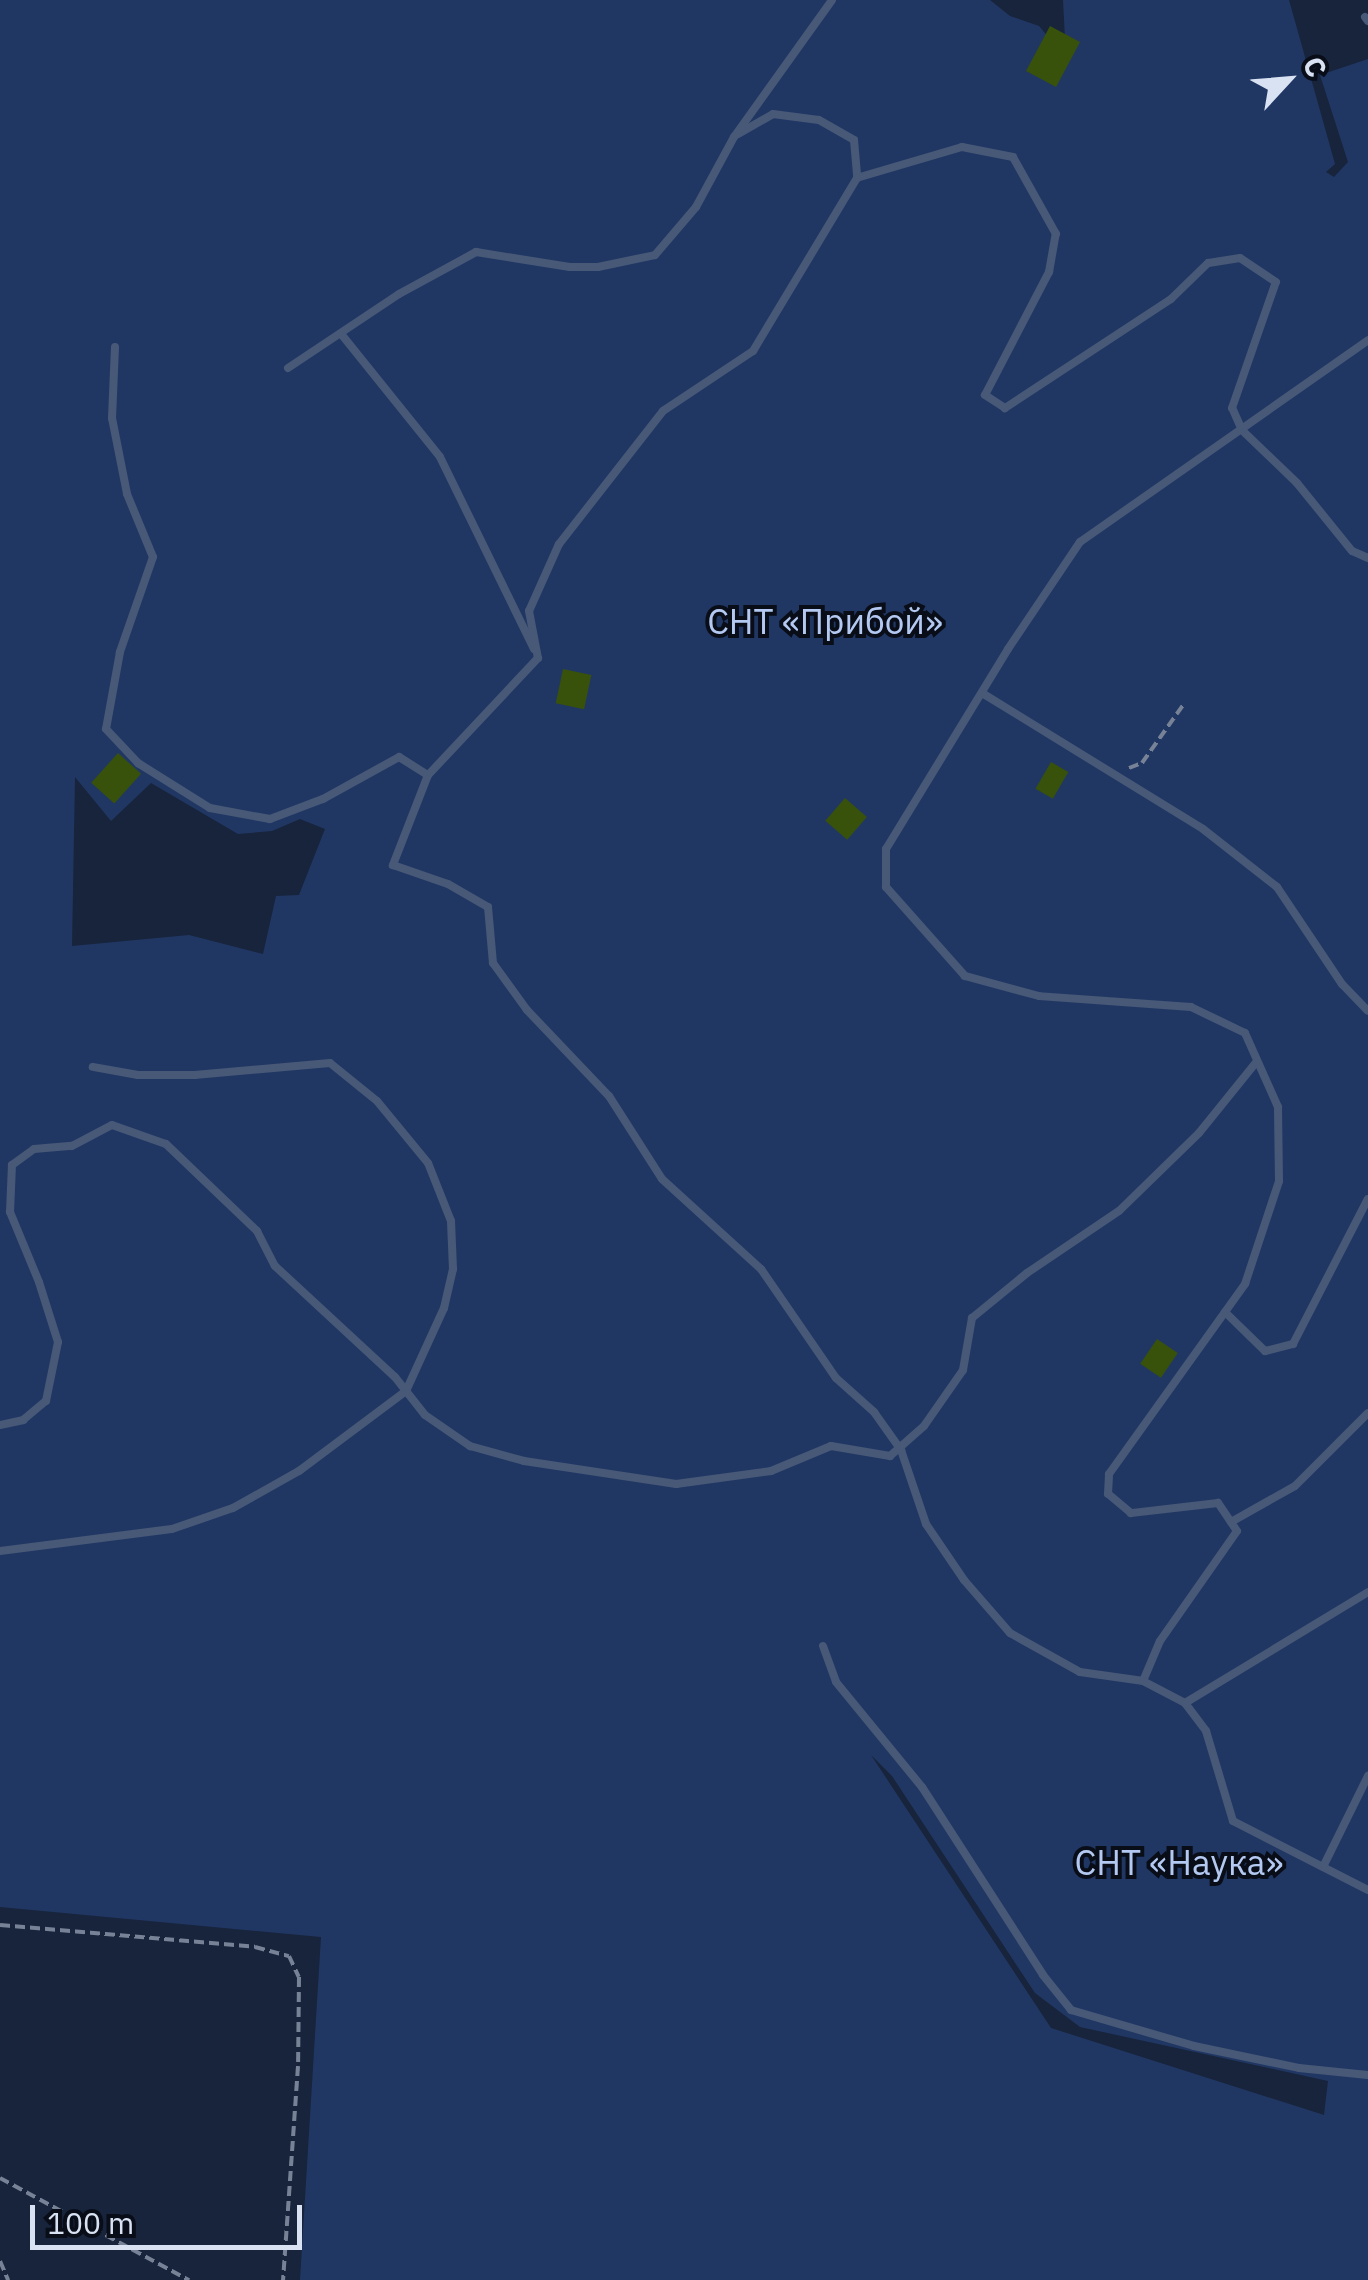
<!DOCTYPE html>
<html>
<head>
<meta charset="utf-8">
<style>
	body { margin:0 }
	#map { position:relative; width:1368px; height:2280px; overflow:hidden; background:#17243c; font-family:"IBM Plex Sans",sans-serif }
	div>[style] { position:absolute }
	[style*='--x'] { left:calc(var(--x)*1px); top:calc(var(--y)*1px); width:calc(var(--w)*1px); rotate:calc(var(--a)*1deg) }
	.green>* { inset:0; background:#213763 }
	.building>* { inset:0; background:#38510b; transform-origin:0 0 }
	.path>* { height:4px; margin-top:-2px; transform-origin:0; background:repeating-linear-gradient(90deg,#778297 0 10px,transparent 0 15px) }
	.lane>* { height:8px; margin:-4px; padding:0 4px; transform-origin:4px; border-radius:4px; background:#485978 }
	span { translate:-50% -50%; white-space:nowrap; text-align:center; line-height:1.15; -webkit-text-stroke:8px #080d18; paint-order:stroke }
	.park-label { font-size:35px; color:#b4c9f1 }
	.north { position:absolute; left:1238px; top:30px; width:100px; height:100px; -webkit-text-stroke:8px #080d18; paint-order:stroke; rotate:64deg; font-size:28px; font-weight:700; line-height:40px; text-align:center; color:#d9e2f3 }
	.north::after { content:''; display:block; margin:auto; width:35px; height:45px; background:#d9e2f3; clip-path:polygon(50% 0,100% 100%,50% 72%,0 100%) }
	.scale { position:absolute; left:30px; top:2205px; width:272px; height:45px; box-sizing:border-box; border:5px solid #d9e2f3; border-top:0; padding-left:12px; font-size:30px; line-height:35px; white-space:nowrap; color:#d9e2f3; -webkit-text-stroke:8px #080d18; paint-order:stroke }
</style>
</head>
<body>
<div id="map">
	<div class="green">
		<div style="clip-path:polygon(evenodd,0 0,990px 0,1010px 16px,1039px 26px,1066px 58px,1063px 0,1289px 0,1335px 164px,1326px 172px,1334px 177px,1348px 162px,1320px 75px,1368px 59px,1368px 2280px,300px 2280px,321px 1937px,0 1907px,0 0,75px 777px,111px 821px,151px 783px,238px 834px,272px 831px,300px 819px,325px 829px,299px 895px,276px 896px,263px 954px,189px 935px,72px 946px,75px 777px,0 0,871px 1755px,892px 1776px,1035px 1993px,1080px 2027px,1328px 2081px,1324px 2115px,1051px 2028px,871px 1755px)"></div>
	</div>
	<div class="building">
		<div style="left:1050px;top:26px;width:34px;height:51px;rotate:28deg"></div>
		<div style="left:563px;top:669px;width:29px;height:35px;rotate:12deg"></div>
		<div style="left:118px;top:753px;width:31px;height:40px;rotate:42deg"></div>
		<div style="left:1051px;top:762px;width:20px;height:31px;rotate:30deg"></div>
		<div style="left:845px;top:798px;width:29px;height:30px;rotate:41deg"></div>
		<div style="left:1157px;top:1339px;width:25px;height:30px;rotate:34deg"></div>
	</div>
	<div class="path">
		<div style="--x:1129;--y:768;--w:14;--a:-21"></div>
		<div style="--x:1142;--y:763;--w:71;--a:-54.7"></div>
		<div style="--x:0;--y:1925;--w:256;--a:4.9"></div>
		<div style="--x:255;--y:1947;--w:35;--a:15"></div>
		<div style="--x:289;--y:1956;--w:23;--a:65"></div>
		<div style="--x:299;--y:1977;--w:89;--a:90.6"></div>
		<div style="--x:298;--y:2066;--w:215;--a:94"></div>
		<div style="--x:0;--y:2178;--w:215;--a:28.4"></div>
		<div style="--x:0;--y:2261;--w:21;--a:67"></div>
	</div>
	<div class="lane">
		<div style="--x:1365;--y:17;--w:5;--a:53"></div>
		<div style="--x:738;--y:134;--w:40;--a:-29.7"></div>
		<div style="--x:773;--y:114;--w:46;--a:7.4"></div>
		<div style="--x:819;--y:120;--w:40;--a:29.7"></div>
		<div style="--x:854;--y:140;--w:38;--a:85"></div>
		<div style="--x:342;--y:335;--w:156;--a:51.2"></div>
		<div style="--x:440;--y:457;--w:214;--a:63.9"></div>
		<div style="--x:115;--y:347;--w:71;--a:92.4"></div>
		<div style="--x:112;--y:418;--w:77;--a:78.8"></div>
		<div style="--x:127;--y:494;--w:68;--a:67.6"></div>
		<div style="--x:153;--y:557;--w:101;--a:109.2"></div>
		<div style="--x:120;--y:652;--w:78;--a:100.3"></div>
		<div style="--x:106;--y:729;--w:47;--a:46.7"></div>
		<div style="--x:138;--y:763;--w:85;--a:32"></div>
		<div style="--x:210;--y:808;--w:61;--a:10.4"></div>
		<div style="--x:270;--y:819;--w:57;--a:-20.7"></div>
		<div style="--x:323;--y:799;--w:87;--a:-28.9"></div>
		<div style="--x:399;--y:757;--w:34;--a:32"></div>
		<div style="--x:288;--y:368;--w:133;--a:-33.7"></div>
		<div style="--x:399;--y:294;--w:88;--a:-28.6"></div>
		<div style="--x:476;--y:252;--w:95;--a:9.1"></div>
		<div style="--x:570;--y:267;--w:28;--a:0"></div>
		<div style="--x:598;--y:267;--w:58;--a:-11.9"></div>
		<div style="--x:655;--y:255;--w:63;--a:-49.5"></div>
		<div style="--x:696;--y:207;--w:80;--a:-61.5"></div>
		<div style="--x:734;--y:137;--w:168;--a:-54.4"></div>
		<div style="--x:1368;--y:558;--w:17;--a:-156"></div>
		<div style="--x:1352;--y:551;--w:87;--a:-129"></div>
		<div style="--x:1297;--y:483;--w:76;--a:-136.1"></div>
		<div style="--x:1242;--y:430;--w:24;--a:-114"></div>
		<div style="--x:1232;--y:408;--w:133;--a:-70.8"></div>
		<div style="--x:1276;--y:282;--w:43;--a:-146.3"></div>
		<div style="--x:1240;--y:258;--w:32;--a:171"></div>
		<div style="--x:1208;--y:263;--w:52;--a:135.8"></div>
		<div style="--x:1171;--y:299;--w:199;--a:146.7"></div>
		<div style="--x:1005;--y:408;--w:24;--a:-147"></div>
		<div style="--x:985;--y:395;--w:139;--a:-62.5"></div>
		<div style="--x:1049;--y:272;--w:39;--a:-80"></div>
		<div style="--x:1056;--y:234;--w:88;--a:-119.2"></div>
		<div style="--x:1013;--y:157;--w:52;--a:-168.9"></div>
		<div style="--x:962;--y:147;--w:109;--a:163.6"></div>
		<div style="--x:857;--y:178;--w:202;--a:121"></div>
		<div style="--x:753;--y:351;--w:108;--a:146.3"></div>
		<div style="--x:663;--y:411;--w:169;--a:128"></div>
		<div style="--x:559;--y:544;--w:73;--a:114.1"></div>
		<div style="--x:529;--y:611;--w:48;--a:79.2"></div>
		<div style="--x:538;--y:658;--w:161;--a:133.2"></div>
		<div style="--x:428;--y:775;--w:97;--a:111.3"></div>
		<div style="--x:393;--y:865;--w:58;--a:19.1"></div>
		<div style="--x:448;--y:884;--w:46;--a:29.9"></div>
		<div style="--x:488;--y:907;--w:56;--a:84.9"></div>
		<div style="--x:493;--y:963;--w:58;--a:54.1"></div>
		<div style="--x:527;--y:1010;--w:119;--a:46.4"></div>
		<div style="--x:609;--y:1096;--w:98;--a:57.4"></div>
		<div style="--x:662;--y:1179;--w:134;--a:42.3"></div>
		<div style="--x:761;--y:1269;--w:132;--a:55.5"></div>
		<div style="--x:836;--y:1378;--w:51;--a:41.8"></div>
		<div style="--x:874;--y:1412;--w:47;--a:54.6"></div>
		<div style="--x:901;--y:1450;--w:78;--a:71.3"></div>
		<div style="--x:926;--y:1524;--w:68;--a:55.8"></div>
		<div style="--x:964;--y:1580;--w:70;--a:49"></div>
		<div style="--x:1010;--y:1633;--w:80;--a:29.1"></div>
		<div style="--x:1080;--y:1672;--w:64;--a:8.1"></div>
		<div style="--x:1143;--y:1681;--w:47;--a:27.6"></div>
		<div style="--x:1185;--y:1703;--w:35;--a:53"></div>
		<div style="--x:1206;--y:1731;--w:94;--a:73.3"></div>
		<div style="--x:1233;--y:1821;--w:152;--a:27.1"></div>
		<div style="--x:982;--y:693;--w:259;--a:31.6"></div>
		<div style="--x:1203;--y:829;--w:94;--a:38.1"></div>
		<div style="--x:1277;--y:887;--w:117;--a:56.2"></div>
		<div style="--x:1342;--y:984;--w:37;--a:46"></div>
		<div style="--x:1225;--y:1312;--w:56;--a:44.3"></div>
		<div style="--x:1265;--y:1351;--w:29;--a:-14"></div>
		<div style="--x:1293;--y:1344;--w:163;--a:-62.7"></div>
		<div style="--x:0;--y:1425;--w:24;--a:-12"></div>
		<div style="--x:23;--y:1420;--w:30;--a:-40"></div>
		<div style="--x:46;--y:1401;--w:60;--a:-78.5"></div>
		<div style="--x:58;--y:1342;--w:63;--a:-107.6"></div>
		<div style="--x:39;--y:1282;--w:76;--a:-112.5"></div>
		<div style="--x:10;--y:1212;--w:47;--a:-87.6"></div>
		<div style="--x:12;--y:1165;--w:27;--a:-36"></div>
		<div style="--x:34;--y:1149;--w:38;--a:-5"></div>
		<div style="--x:72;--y:1146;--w:45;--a:-27.7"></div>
		<div style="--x:112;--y:1125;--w:57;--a:19.4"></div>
		<div style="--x:166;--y:1144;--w:126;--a:43.7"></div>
		<div style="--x:257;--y:1231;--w:39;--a:63"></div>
		<div style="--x:275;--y:1266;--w:163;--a:42.8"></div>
		<div style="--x:395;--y:1377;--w:48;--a:51.7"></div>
		<div style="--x:425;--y:1415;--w:55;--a:34.6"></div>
		<div style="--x:470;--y:1446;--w:56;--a:15.5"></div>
		<div style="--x:524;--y:1461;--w:154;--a:8.6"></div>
		<div style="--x:676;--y:1484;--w:96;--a:-7.8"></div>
		<div style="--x:771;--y:1471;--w:65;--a:-22.6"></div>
		<div style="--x:831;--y:1446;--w:60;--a:9.6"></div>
		<div style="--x:890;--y:1456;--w:45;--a:-41.4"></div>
		<div style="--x:924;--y:1426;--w:68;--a:-55.1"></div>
		<div style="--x:963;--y:1370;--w:53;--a:-80.2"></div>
		<div style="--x:972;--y:1318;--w:71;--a:-39.3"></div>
		<div style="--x:1027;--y:1273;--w:111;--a:-34"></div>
		<div style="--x:1119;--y:1211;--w:112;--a:-44.3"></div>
		<div style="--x:1199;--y:1133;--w:92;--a:-51.1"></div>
		<div style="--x:1231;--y:1522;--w:73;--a:-29.4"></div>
		<div style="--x:1295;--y:1486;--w:103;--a:-45"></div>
		<div style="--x:0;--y:1551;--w:173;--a:-7.3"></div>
		<div style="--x:172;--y:1529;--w:65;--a:-19"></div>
		<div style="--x:233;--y:1508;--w:76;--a:-29.3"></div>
		<div style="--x:299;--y:1471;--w:134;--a:-36.8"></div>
		<div style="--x:406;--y:1391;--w:91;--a:-65.4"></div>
		<div style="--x:444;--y:1308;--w:40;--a:-77"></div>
		<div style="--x:453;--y:1269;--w:48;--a:-92.4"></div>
		<div style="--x:451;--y:1221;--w:62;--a:-111.6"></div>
		<div style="--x:428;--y:1163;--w:80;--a:-129.4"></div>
		<div style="--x:377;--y:1101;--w:60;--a:-141"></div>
		<div style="--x:330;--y:1063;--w:136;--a:174.9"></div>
		<div style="--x:195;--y:1075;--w:57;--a:180"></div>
		<div style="--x:138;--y:1075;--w:46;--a:-169.9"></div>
		<div style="--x:823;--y:1646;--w:38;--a:70"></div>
		<div style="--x:836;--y:1682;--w:136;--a:50.7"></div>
		<div style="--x:922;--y:1787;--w:224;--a:57.2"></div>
		<div style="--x:1043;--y:1975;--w:45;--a:51.3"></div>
		<div style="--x:1071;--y:2010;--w:128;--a:16.3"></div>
		<div style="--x:1194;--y:2046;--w:107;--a:11.8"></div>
		<div style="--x:1299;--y:2068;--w:69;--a:5.8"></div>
		<div style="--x:1143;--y:1681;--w:43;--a:-67"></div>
		<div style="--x:1160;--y:1641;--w:134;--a:-55"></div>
		<div style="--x:1237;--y:1531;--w:34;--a:-124"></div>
		<div style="--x:1218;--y:1503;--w:88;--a:173.4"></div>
		<div style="--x:1131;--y:1513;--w:30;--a:-140"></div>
		<div style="--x:1108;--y:1494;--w:20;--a:-87"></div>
		<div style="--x:1109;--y:1474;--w:234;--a:-54.4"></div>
		<div style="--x:1245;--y:1284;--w:108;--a:-71.7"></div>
		<div style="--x:1279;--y:1181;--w:74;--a:-90.8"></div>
		<div style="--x:1278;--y:1107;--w:81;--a:-114"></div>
		<div style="--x:1245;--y:1033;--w:60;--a:-154.3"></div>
		<div style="--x:1191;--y:1007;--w:152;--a:-175.9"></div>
		<div style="--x:1039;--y:996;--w:77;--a:-164.9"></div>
		<div style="--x:965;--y:976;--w:119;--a:-131.6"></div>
		<div style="--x:886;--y:887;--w:38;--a:-90"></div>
		<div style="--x:886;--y:849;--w:234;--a:-58.6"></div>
		<div style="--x:1008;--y:649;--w:129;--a:-56.1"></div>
		<div style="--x:1080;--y:542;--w:352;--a:-35"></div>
		<div style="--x:1185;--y:1703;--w:214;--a:-31.2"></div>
		<div style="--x:1323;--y:1867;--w:102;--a:-63.7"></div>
	</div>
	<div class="park-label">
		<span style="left:825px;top:621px">СНТ «Прибой»</span>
		<span style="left:1179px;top:1862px">СНТ «Наука»</span>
	</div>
	<div class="north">С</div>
	<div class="scale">100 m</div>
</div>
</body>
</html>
